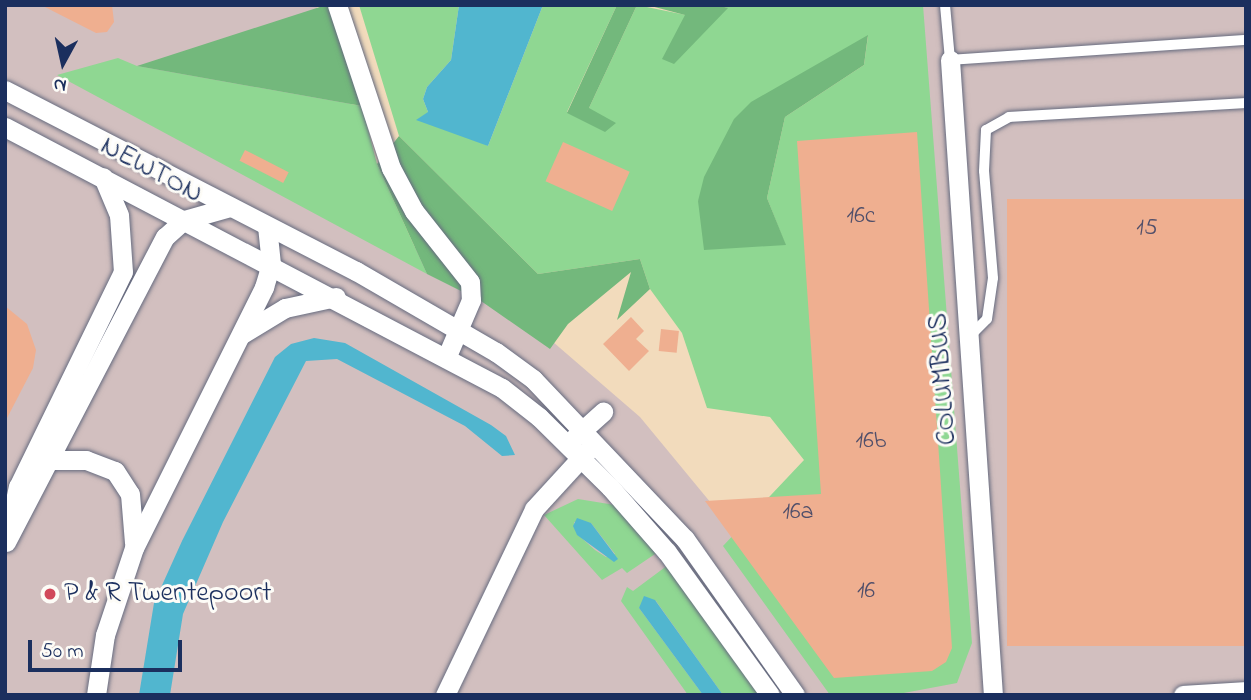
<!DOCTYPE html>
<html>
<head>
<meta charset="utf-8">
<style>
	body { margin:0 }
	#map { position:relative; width:1251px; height:700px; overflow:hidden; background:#f2dbbc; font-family:"Indie Flower",sans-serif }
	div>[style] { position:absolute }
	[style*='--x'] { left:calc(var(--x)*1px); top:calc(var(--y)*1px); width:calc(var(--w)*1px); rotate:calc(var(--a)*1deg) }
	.industrial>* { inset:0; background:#d2bfbf }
	.green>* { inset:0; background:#8fd792 }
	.forest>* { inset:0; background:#73b87c }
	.water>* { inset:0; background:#51b6cf }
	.building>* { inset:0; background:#efaf90; transform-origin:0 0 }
	.roads { filter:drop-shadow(0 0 2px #666b7f) drop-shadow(0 0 2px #666b7f) }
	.service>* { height:10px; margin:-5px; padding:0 5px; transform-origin:5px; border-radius:5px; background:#fff }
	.minor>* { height:19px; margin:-9.5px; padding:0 9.5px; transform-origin:9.5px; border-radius:9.5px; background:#fff }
	.dots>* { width:19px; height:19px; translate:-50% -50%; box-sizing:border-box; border:4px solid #fdfcf7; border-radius:50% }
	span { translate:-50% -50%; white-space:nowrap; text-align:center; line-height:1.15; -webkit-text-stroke:6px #fdfcf7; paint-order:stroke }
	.number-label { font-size:24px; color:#504f6a }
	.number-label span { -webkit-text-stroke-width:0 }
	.street-label { font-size:28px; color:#1b2f5e }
	.poi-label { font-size:28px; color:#1b2f5e }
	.left { translate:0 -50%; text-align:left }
	.frame { position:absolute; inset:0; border:7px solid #1b2f5e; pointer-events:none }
	.north { position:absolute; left:28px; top:28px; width:70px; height:70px; -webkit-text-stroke:5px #fdfcf7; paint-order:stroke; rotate:188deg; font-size:19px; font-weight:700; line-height:28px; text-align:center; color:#1b2f5e }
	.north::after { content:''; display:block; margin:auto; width:24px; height:32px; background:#1b2f5e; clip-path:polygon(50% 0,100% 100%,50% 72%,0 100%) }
	.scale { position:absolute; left:28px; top:640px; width:154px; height:32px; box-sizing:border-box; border:4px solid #1b2f5e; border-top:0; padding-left:9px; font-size:21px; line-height:24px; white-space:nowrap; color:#1b2f5e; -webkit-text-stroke:5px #fdfcf7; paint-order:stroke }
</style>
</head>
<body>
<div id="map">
	<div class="industrial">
		<div style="clip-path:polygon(5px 5px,316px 5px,399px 238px,509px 304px,640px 417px,848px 669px,899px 5px,1246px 5px,1246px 695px,5px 695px)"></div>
	</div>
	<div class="green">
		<div style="clip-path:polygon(evenodd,359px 5px,459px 5px,451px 60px,427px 87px,423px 99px,428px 112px,488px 146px,543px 5px,617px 5px,567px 112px,589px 108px,637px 5px,686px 15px,663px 59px,727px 8px,717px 5px,923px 5px,972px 643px,957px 683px,893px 695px,830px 695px,723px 546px,804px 460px,770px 417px,707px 408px,682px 333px,650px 289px,640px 259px,538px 274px,399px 136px,359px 5px,868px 36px,864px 65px,785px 117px,767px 198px,785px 244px,698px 201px,868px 36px)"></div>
		<div style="clip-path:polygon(118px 58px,137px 66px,362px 106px,377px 164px,427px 274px,57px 75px)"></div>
		<div style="clip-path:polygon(evenodd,578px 499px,615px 505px,658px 552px,627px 573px,622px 568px,602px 580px,544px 515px,578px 499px,574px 522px,591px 523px,615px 554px,606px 557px,595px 550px,577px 534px,574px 522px)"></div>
		<div style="clip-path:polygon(668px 565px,762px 695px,723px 695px,656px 601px,648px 600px,639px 608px,703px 695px,688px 695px,621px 601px,627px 587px,633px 591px)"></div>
	</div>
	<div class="forest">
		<div style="clip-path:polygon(330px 5px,362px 106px,137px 66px,326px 5px)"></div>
		<div style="clip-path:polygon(617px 5px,637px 5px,589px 108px,616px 123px,605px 132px,567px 113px)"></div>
		<div style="clip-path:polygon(647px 5px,717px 5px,728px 8px,674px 64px,662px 59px,685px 15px)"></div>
		<div style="clip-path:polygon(868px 35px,864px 65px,785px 117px,767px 198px,786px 245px,704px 250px,698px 201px,704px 177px,734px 119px,751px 102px)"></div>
		<div style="clip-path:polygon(399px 136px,538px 274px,640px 259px,650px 289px,617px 320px,631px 272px,568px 324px,550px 349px,481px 301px,427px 274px,377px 164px)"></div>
	</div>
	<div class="water">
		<div style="clip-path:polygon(459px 5px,543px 5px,488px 146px,416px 120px,428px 112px,423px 99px,427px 87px,451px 60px)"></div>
		<div style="clip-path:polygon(314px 338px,345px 343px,491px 425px,506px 436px,515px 455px,502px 456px,465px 426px,337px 359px,306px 361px,223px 522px,183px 614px,170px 695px,139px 695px,154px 603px,182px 541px,275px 357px,291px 344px)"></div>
		<div style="clip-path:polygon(577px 518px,591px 523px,618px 559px,614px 562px,577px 535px,573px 526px)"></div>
		<div style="clip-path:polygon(644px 596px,655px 600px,723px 695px,703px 695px,639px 608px)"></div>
	</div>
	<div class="building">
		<div style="clip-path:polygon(41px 5px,112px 5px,114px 22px,107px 32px,96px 33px)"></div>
		<div style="clip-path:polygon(917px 132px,952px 648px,946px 662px,932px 671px,834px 678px,705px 501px,821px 494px,797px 141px)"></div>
		<div style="left:563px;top:142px;width:73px;height:43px;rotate:24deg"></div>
		<div style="left:245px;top:150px;width:49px;height:12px;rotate:27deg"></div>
		<div style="left:1246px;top:199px;width:447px;height:239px;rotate:90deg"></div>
		<div style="clip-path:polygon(5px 306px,27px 324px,36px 350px,33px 368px,5px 422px)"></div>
		<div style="clip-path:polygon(631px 317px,644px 331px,636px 339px,649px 351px,629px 371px,603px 344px)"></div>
		<div style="left:661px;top:329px;width:18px;height:22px;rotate:6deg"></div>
	</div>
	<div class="roads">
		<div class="service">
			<div style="--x:945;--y:5;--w:55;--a:84.8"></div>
			<div style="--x:950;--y:60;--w:297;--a:-3.9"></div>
			<div style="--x:969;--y:337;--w:25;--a:-45"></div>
			<div style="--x:987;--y:319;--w:41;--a:-81.7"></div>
			<div style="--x:993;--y:278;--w:107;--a:-94.8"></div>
			<div style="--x:984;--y:171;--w:41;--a:-87.2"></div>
			<div style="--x:986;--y:130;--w:26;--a:-29"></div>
			<div style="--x:1009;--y:117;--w:237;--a:-3.4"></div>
		</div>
		<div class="minor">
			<div style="--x:337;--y:5;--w:172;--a:71.7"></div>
			<div style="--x:391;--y:168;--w:49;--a:61.9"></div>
			<div style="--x:414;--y:211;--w:90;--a:51.7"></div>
			<div style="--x:470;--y:282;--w:18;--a:87"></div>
			<div style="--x:471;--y:300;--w:61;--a:113.2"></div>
			<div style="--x:950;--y:60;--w:636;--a:86.13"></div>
			<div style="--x:5;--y:90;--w:395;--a:27.3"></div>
			<div style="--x:356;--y:271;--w:162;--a:30.1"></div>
			<div style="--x:496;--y:352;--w:46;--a:36.1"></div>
			<div style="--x:533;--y:379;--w:221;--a:46.5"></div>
			<div style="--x:685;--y:539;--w:191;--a:54.8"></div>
			<div style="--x:5;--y:127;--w:561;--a:27.71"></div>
			<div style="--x:502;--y:388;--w:47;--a:38.1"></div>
			<div style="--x:539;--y:417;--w:100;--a:44.6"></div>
			<div style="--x:610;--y:487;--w:86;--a:48.8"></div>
			<div style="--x:667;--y:552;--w:176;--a:54.2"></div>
			<div style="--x:242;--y:334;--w:50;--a:-31.2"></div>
			<div style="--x:285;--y:308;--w:52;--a:-12.2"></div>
			<div style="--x:575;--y:437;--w:38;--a:-42"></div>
			<div style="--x:48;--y:460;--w:38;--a:0"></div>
			<div style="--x:86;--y:460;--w:31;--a:21"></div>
			<div style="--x:115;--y:471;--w:27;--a:57"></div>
			<div style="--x:130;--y:494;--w:49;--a:85.3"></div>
			<div style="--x:11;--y:519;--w:33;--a:-78"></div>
			<div style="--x:18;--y:487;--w:239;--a:-64"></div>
			<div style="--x:123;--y:272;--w:57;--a:-94"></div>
			<div style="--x:119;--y:215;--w:41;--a:-112.8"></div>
			<div style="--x:6;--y:542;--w:344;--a:-62.5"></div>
			<div style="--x:165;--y:237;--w:25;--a:-42"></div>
			<div style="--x:184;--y:220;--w:48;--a:-15.8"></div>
			<div style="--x:96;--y:695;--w:61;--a:-81.5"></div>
			<div style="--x:105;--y:635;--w:92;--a:-71.6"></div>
			<div style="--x:134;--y:548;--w:292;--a:-63.5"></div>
			<div style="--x:264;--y:287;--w:24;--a:-73"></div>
			<div style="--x:271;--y:264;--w:38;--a:-96"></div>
			<div style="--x:445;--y:695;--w:206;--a:-64.4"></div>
			<div style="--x:534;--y:509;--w:80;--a:-47.5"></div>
			<div style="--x:1183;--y:695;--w:63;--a:-3.6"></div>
		</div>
	</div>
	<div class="dots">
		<div style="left:50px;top:594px;background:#d1495b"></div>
	</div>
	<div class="number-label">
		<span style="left:861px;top:217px">16c</span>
		<span style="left:1147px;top:229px">15</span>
		<span style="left:871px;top:442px">16b</span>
		<span style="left:798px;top:513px">16a</span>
		<span style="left:866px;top:592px">16</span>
	</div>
	<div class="street-label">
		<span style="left:151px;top:171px;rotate:28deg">NEWTON</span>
		<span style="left:944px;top:379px;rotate:-94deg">COLUMBUS</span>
	</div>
	<div class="poi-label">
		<span class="left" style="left:64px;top:594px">P &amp; R Twentepoort</span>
	</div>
	<div class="frame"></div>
	<div class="north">N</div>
	<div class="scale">50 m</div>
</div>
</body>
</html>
